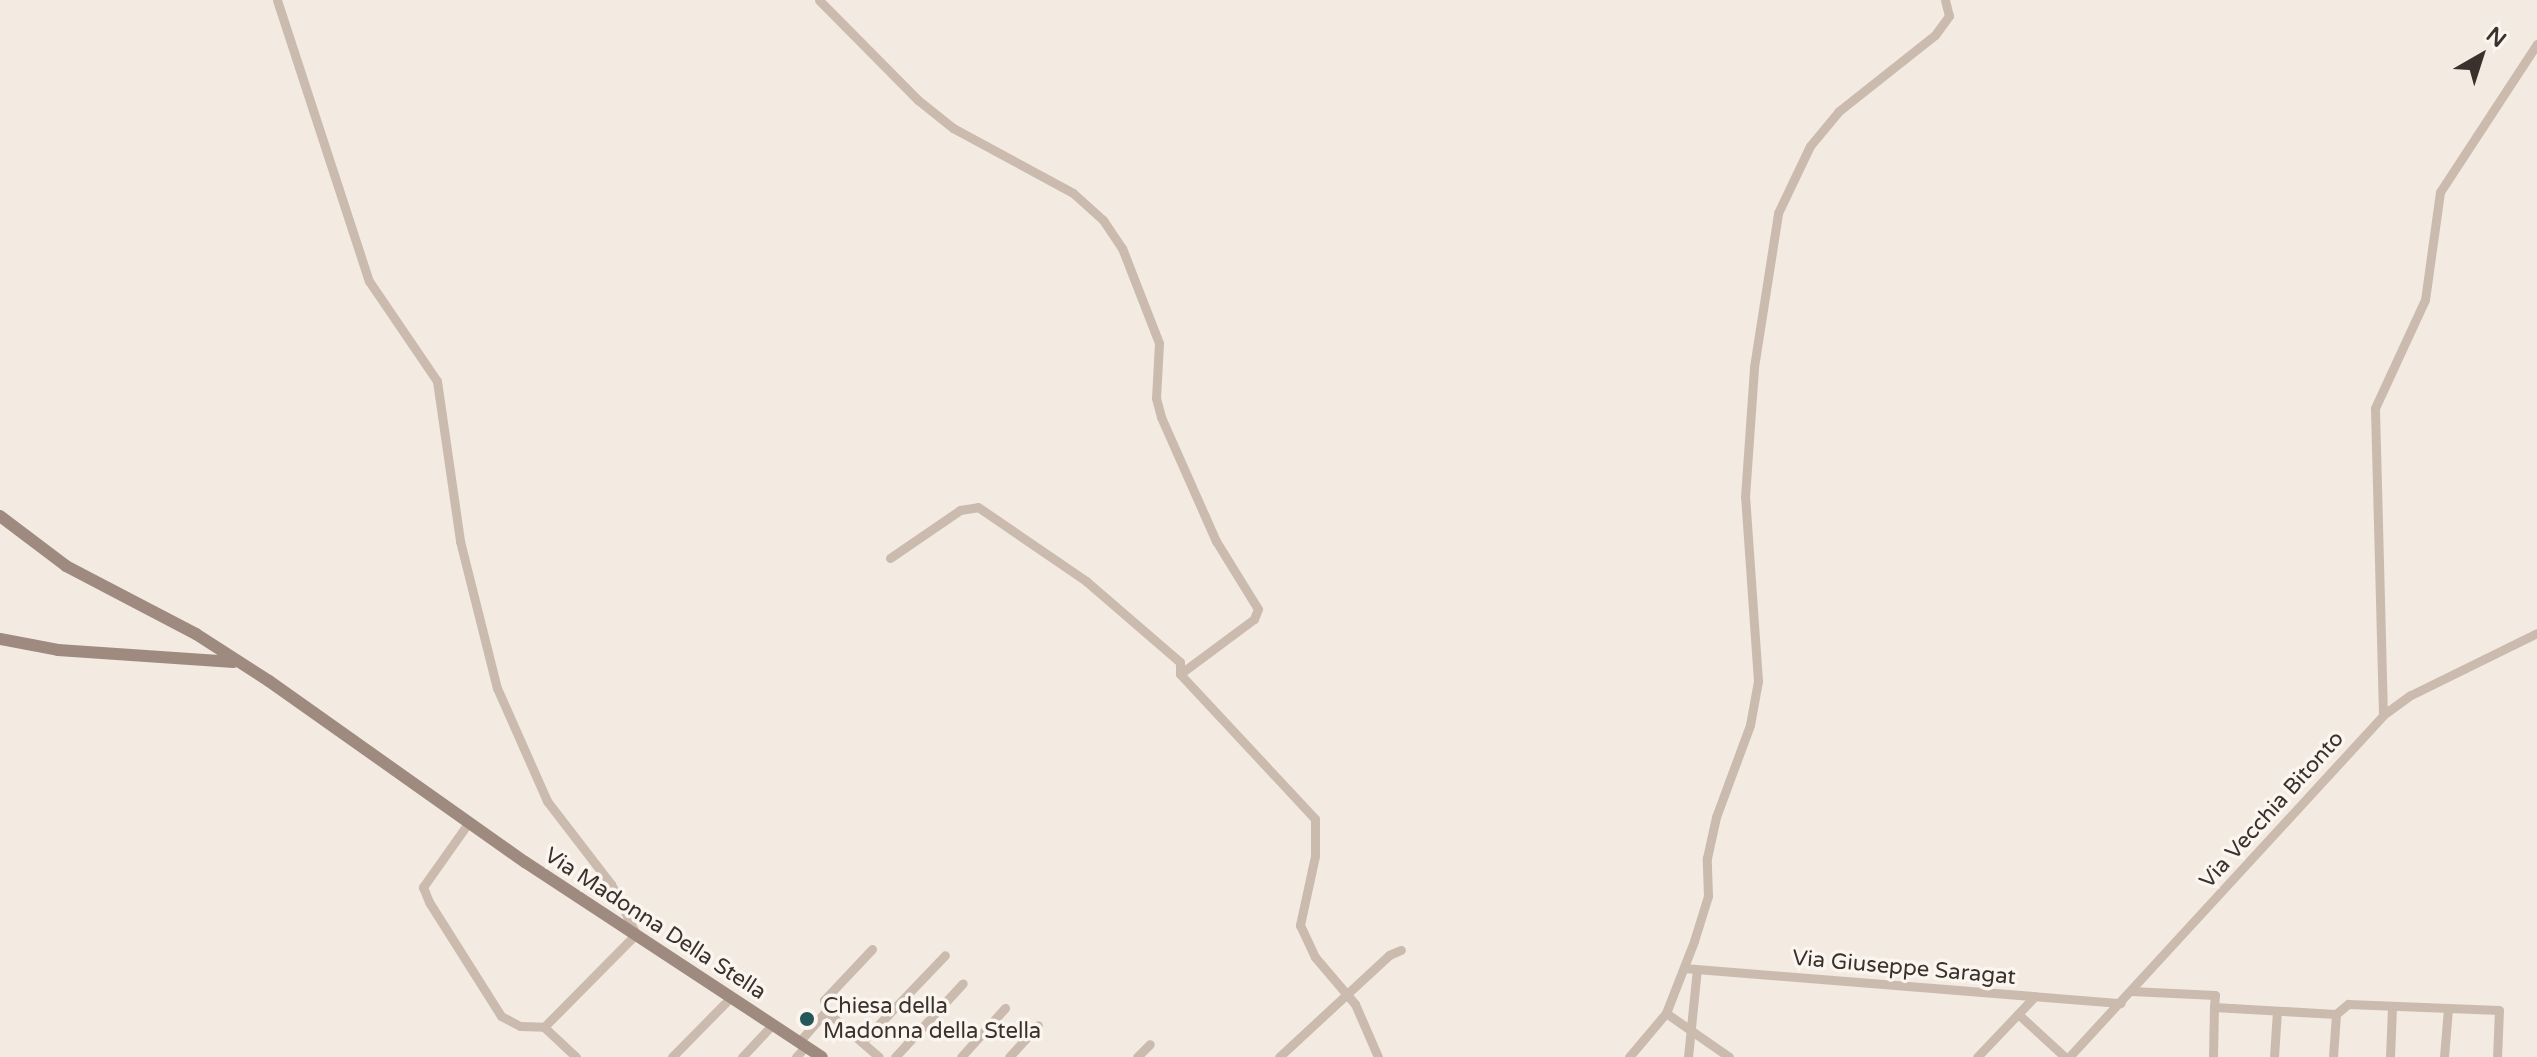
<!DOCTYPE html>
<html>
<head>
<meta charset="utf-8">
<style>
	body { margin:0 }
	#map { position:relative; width:2537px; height:1057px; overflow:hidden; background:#f3eae2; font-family:"Varela Round",sans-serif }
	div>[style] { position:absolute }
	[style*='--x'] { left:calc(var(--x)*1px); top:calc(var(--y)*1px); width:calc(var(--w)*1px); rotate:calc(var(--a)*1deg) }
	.street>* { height:9px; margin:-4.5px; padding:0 4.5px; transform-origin:4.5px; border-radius:4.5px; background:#cbbbae }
	.secondary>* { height:12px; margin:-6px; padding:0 6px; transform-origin:6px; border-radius:6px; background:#9e8a7f }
	.dots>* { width:22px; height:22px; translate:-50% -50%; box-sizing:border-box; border:4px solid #faf5ee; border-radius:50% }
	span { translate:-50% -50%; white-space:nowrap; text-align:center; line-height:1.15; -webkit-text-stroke:7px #faf5ee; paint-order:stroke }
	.street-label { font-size:22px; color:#3a302c }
	.poi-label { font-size:22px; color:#3a302c }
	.left { translate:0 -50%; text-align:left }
	.north { position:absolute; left:2441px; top:16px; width:80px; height:80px; -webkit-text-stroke:6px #faf5ee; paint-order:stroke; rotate:39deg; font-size:22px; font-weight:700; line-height:32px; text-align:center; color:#3a302c }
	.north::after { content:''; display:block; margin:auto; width:28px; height:36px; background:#3a302c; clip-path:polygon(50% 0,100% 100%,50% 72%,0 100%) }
</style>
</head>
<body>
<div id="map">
	<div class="street">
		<div style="--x:277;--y:0;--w:296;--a:71.9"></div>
		<div style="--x:369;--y:281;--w:121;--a:55.8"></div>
		<div style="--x:437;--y:381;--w:162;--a:81.8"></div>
		<div style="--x:460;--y:541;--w:152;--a:75.9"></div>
		<div style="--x:497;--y:688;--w:124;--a:66.1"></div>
		<div style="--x:547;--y:801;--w:105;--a:52.4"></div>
		<div style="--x:611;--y:884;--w:56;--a:63.4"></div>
		<div style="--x:636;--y:934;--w:131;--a:134.7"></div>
		<div style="--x:819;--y:0;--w:141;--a:45.3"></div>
		<div style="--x:918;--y:100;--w:45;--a:38.7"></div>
		<div style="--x:953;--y:128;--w:136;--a:28.4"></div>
		<div style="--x:1073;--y:193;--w:40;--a:42"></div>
		<div style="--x:1103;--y:220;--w:34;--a:56"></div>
		<div style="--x:1122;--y:248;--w:102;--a:68.7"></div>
		<div style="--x:1159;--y:343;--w:55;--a:93.1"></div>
		<div style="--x:1156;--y:398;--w:20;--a:75"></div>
		<div style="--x:1161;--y:417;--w:136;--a:66.1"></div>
		<div style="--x:1216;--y:541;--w:80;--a:58.3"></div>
		<div style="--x:1258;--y:609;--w:11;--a:112"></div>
		<div style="--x:1254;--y:619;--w:92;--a:143.4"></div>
		<div style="--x:1180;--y:674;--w:198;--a:47"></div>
		<div style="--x:1315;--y:819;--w:37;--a:90"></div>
		<div style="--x:1315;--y:856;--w:71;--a:102.3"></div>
		<div style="--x:1300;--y:925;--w:35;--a:65"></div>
		<div style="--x:1315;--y:957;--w:62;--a:49.6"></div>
		<div style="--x:1355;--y:1004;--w:58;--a:66.5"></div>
		<div style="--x:890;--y:558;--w:85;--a:-34.4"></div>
		<div style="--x:960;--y:510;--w:18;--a:-9"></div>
		<div style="--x:978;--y:507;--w:131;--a:34.4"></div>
		<div style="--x:1086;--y:581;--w:124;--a:40.8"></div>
		<div style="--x:1180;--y:662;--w:12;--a:90"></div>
		<div style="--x:2383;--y:715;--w:307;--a:-91.5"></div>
		<div style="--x:2375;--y:408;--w:119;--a:-65.2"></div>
		<div style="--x:2425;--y:300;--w:109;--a:-82.1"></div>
		<div style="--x:2440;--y:192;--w:177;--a:-56.8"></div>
		<div style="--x:469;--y:822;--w:80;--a:125.3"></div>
		<div style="--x:423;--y:887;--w:16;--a:68"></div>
		<div style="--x:429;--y:902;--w:135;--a:57.7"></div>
		<div style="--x:501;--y:1016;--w:21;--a:28"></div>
		<div style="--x:520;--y:1026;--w:24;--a:2"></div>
		<div style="--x:544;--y:1027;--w:44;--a:43.2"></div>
		<div style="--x:1684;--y:968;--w:438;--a:4.6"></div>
		<div style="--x:2131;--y:991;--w:84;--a:2.7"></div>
		<div style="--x:2215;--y:995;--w:12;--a:95"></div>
		<div style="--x:2214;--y:1007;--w:122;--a:3.3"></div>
		<div style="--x:2336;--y:1014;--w:16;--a:-40"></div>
		<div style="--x:2348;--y:1004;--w:151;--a:2.3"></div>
		<div style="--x:2499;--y:1010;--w:47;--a:92.4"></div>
		<div style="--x:826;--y:1011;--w:11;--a:-100"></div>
		<div style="--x:824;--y:1000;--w:70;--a:-46.7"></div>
		<div style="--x:1666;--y:1013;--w:77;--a:34.9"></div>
		<div style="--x:2018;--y:1014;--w:64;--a:42.5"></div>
		<div style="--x:799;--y:1042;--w:41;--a:-48.9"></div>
		<div style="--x:826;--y:1011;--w:70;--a:41"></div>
		<div style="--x:862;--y:1042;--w:120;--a:-46.3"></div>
		<div style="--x:672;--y:1057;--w:84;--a:-45.5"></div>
		<div style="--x:742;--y:1057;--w:44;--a:-46.8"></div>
		<div style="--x:796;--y:1057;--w:15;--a:-48"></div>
		<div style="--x:895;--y:1057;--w:100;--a:-47.4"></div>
		<div style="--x:961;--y:1057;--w:66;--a:-48.1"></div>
		<div style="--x:1009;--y:1057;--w:43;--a:-47.8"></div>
		<div style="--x:1137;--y:1057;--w:18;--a:-45"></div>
		<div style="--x:1279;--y:1057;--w:150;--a:-42.8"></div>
		<div style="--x:1389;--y:955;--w:13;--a:-23"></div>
		<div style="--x:1629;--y:1057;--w:57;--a:-49.9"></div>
		<div style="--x:1666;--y:1013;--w:77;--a:-68.7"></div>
		<div style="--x:1694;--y:941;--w:47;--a:-72.7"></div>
		<div style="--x:1708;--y:896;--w:38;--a:-92"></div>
		<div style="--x:1707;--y:858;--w:42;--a:-77.6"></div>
		<div style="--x:1716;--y:817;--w:98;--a:-69.7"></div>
		<div style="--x:1750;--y:725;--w:45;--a:-79.7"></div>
		<div style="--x:1758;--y:681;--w:184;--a:-94"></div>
		<div style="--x:1745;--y:497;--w:130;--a:-86"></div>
		<div style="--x:1754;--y:367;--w:156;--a:-81.1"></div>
		<div style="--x:1778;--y:213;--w:74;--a:-64.5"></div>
		<div style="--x:1810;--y:146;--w:45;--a:-50.4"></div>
		<div style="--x:1839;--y:111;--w:122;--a:-38.4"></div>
		<div style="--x:1935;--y:35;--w:24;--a:-54"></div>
		<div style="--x:1949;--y:16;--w:16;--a:-104"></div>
		<div style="--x:1688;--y:1057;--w:88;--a:-84.2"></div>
		<div style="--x:1977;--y:1057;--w:84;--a:-46.4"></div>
		<div style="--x:2069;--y:1057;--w:464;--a:-47.4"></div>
		<div style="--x:2383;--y:715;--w:34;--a:-36"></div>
		<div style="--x:2411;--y:695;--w:140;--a:-26.2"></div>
		<div style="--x:2213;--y:1057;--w:50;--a:-88.9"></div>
		<div style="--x:2274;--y:1057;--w:46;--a:-86.3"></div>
		<div style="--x:2333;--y:1057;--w:43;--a:-86"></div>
		<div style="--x:2390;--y:1057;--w:50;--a:-87.7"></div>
		<div style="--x:2444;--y:1057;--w:49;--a:-85.3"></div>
	</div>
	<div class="secondary">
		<div style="--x:0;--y:516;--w:83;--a:37.1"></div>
		<div style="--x:66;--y:566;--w:147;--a:27.6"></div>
		<div style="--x:196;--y:634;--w:87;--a:32.8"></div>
		<div style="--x:269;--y:681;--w:314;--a:35.3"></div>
		<div style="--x:525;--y:862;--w:355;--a:33.3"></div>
		<div style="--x:0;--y:639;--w:59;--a:10.7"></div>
		<div style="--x:58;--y:650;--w:176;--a:3.9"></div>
	</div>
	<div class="dots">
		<div style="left:807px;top:1019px;background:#235759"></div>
	</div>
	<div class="street-label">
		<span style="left:2272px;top:810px;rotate:-48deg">Via Vecchia Bitonto</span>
		<span style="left:655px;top:924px;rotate:33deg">Via Madonna Della Stella</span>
		<span style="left:1904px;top:968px;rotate:5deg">Via Giuseppe Saragat</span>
	</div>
	<div class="poi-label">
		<span class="left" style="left:823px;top:1019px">Chiesa della<br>Madonna della Stella</span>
	</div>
	<div class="north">N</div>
</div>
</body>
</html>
